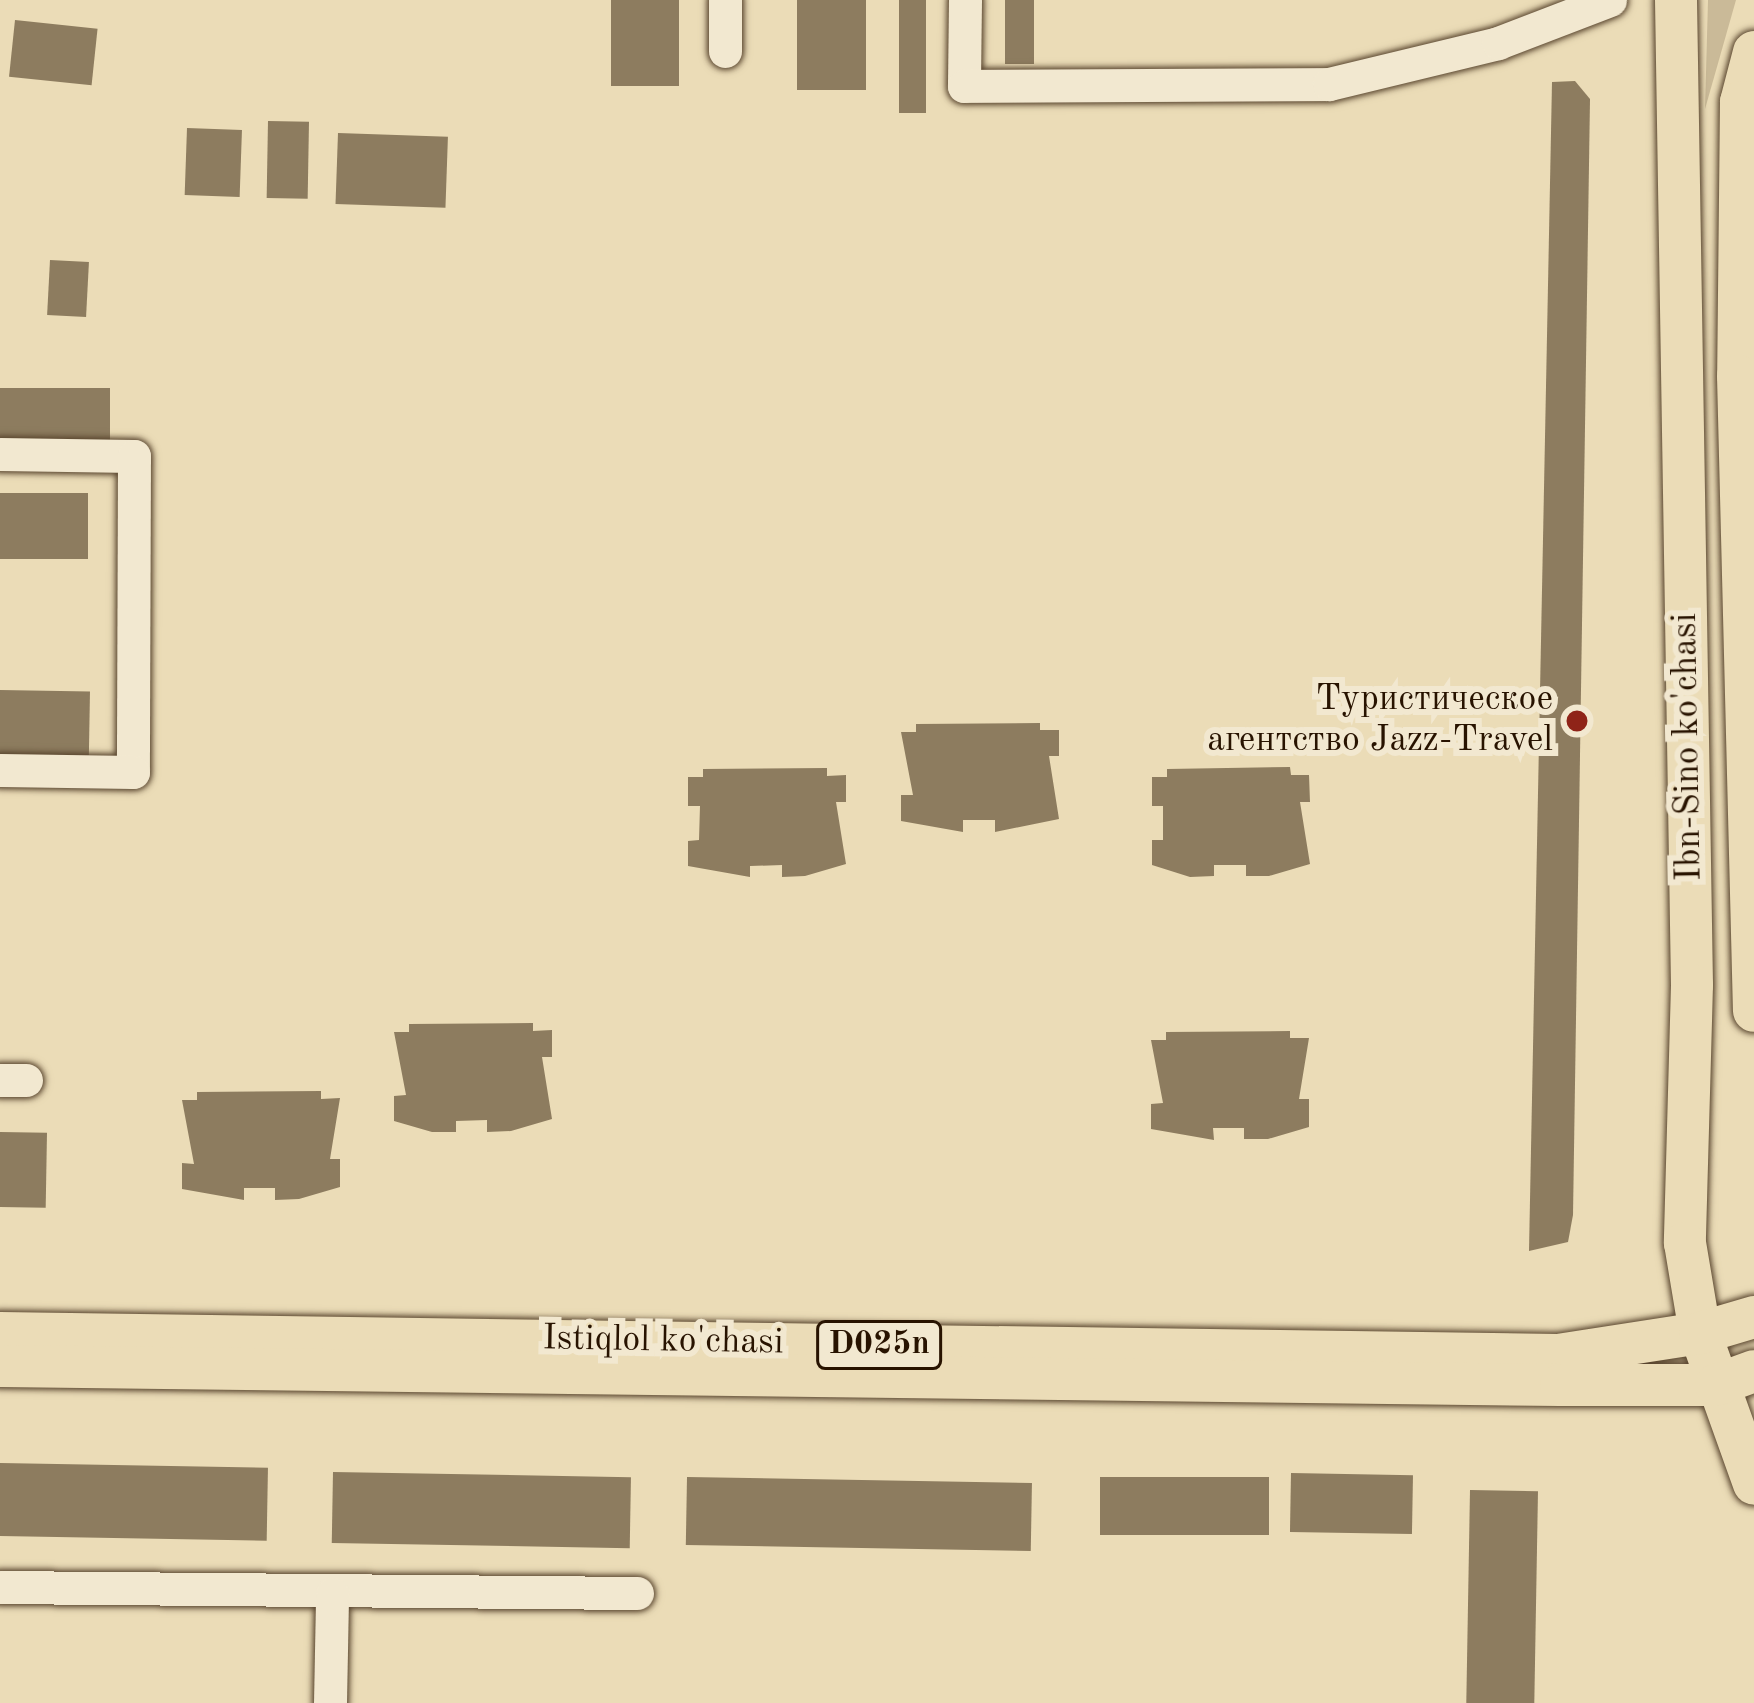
<!DOCTYPE html>
<html>
<head>
<meta charset="utf-8">
<style>
	body { margin:0 }
	#map { position:relative; width:1754px; height:1703px; overflow:hidden; background:#ebdcb7; font-family:"Old Standard TT",serif }
	div>[style] { position:absolute }
	[style*='--x'] { left:calc(var(--x)*1px); top:calc(var(--y)*1px); width:calc(var(--w)*1px); rotate:calc(var(--a)*1deg) }
	.green>* { inset:0; background:#caba98 }
	.building>* { inset:0; background:#8d7c5f; transform-origin:0 0 }
	.roads { filter:drop-shadow(0 0 3px #59452e) drop-shadow(0 0 3px #59452e) }
	.minor>* { height:33px; margin:-16.5px; padding:0 16.5px; transform-origin:16.5px; border-radius:16.5px; background:#f2e8d0 }
	.major>* { height:42px; margin:-21px; padding:0 21px; transform-origin:21px; border-radius:21px; background:#ebdcb7 }
	.dots>* { width:33px; height:33px; translate:-50% -50%; box-sizing:border-box; border:6px solid #f2e8d0; border-radius:50% }
	span { translate:-50% -50%; white-space:nowrap; text-align:center; line-height:1.15; -webkit-text-stroke:12px #f2e8d0; paint-order:stroke }
	.shield-label span { padding:3px 9px; background:#f2e8d0; border:3px solid; border-radius:9px; -webkit-text-stroke-width:0 }
	.shield-label { font-size:33px; color:#281300; font-weight:700 }
	.poi-label { font-size:36px; color:#281300 }
	.right { translate:-100% -50%; text-align:right }
	.street-label { font-size:36px; color:#281300 }
</style>
</head>
<body>
<div id="map">
	<div class="green">
		<div style="clip-path:polygon(1708px 0,1736px 0,1705px 109px)"></div>
	</div>
	<div class="building">
		<div style="left:611px;top:0;width:68px;height:86px"></div>
		<div style="left:797px;top:0;width:69px;height:90px"></div>
		<div style="left:899px;top:0;width:27px;height:113px"></div>
		<div style="left:1005px;top:0;width:29px;height:64px"></div>
		<div style="left:15px;top:20px;width:83px;height:57px;rotate:6deg"></div>
		<div style="clip-path:polygon(1575px 81px,1590px 99px,1573px 1215px,1568px 1242px,1529px 1251px,1552px 82px)"></div>
		<div style="left:268px;top:121px;width:41px;height:77px;rotate:1deg"></div>
		<div style="left:187px;top:128px;width:55px;height:67px;rotate:2deg"></div>
		<div style="left:338px;top:133px;width:110px;height:71px;rotate:2deg"></div>
		<div style="left:50px;top:260px;width:39px;height:55px;rotate:3deg"></div>
		<div style="left:0;top:388px;width:110px;height:52px"></div>
		<div style="left:88px;top:493px;width:66px;height:88px;rotate:90deg"></div>
		<div style="left:0;top:690px;width:90px;height:64px;rotate:1deg"></div>
		<div style="clip-path:polygon(1040px 723px,1040px 730px,1059px 730px,1059px 756px,1049px 756px,1059px 819px,995px 832px,995px 820px,963px 820px,963px 832px,901px 821px,901px 795px,913px 795px,901px 732px,916px 732px,916px 724px)"></div>
		<div style="clip-path:polygon(1290px 767px,1291px 775px,1309px 775px,1310px 802px,1300px 802px,1310px 864px,1269px 876px,1246px 876px,1246px 865px,1214px 865px,1214px 876px,1190px 877px,1152px 865px,1152px 840px,1163px 840px,1163px 806px,1152px 806px,1152px 777px,1167px 777px,1167px 769px)"></div>
		<div style="clip-path:polygon(827px 768px,827px 776px,846px 775px,846px 802px,836px 802px,846px 864px,805px 876px,782px 877px,782px 865px,750px 866px,750px 877px,688px 866px,688px 841px,699px 840px,700px 806px,688px 806px,688px 777px,703px 777px,703px 769px)"></div>
		<div style="clip-path:polygon(533px 1023px,533px 1031px,552px 1030px,552px 1057px,542px 1057px,552px 1119px,511px 1131px,487px 1132px,487px 1120px,456px 1121px,456px 1132px,432px 1132px,394px 1121px,394px 1096px,406px 1095px,394px 1032px,409px 1032px,409px 1024px)"></div>
		<div style="clip-path:polygon(1290px 1031px,1290px 1038px,1309px 1038px,1299px 1099px,1309px 1099px,1309px 1127px,1268px 1139px,1244px 1139px,1244px 1128px,1213px 1128px,1214px 1140px,1151px 1129px,1151px 1104px,1163px 1103px,1151px 1040px,1166px 1040px,1166px 1032px)"></div>
		<div style="clip-path:polygon(321px 1091px,321px 1099px,340px 1098px,330px 1159px,340px 1159px,340px 1187px,299px 1199px,275px 1200px,275px 1188px,244px 1188px,244px 1200px,182px 1189px,182px 1163px,194px 1164px,182px 1100px,197px 1100px,197px 1092px)"></div>
		<div style="left:0;top:1132px;width:47px;height:75px;rotate:1deg"></div>
		<div style="left:0;top:1463px;width:268px;height:73px;rotate:1deg"></div>
		<div style="left:333px;top:1472px;width:298px;height:71px;rotate:1deg"></div>
		<div style="left:1291px;top:1473px;width:122px;height:59px;rotate:1deg"></div>
		<div style="left:687px;top:1477px;width:345px;height:68px;rotate:1deg"></div>
		<div style="left:1269px;top:1477px;width:58px;height:169px;rotate:90deg"></div>
		<div style="left:1470px;top:1490px;width:68px;height:213px;rotate:1deg"></div>
	</div>
	<div class="roads">
		<div class="minor">
			<div style="--x:725;--y:0;--w:51;--a:90"></div>
			<div style="--x:965;--y:0;--w:86;--a:90.7"></div>
			<div style="--x:964;--y:86;--w:365;--a:-0.3"></div>
			<div style="--x:1329;--y:84;--w:174;--a:-13.6"></div>
			<div style="--x:1498;--y:43;--w:120;--a:-21"></div>
			<div style="--x:0;--y:454;--w:134;--a:0.9"></div>
			<div style="--x:134;--y:456;--w:316;--a:90.2"></div>
			<div style="--x:133;--y:772;--w:133;--a:-179.1"></div>
			<div style="--x:0;--y:1080;--w:26;--a:0"></div>
			<div style="--x:0;--y:1587;--w:637;--a:0.54"></div>
			<div style="--x:330;--y:1703;--w:109;--a:-88.9"></div>
		</div>
		<div class="major">
			<div style="--x:1676;--y:0;--w:985;--a:89.07"></div>
			<div style="--x:1692;--y:985;--w:258;--a:91.6"></div>
			<div style="--x:1685;--y:1243;--w:91;--a:80.5"></div>
			<div style="--x:1700;--y:1333;--w:160;--a:70.3"></div>
			<div style="--x:1754;--y:52;--w:52;--a:104.6"></div>
			<div style="--x:1741;--y:102;--w:274;--a:90.6"></div>
			<div style="--x:1738;--y:376;--w:635;--a:88.56"></div>
			<div style="--x:0;--y:1333;--w:1558;--a:0.81"></div>
			<div style="--x:1558;--y:1355;--w:144;--a:-8.8"></div>
			<div style="--x:1700;--y:1333;--w:56;--a:-16.5"></div>
			<div style="--x:0;--y:1366;--w:1561;--a:0.7"></div>
			<div style="--x:1561;--y:1385;--w:155;--a:0"></div>
			<div style="--x:1716;--y:1385;--w:40;--a:-20.2"></div>
		</div>
	</div>
	<div class="dots">
		<div style="left:1577px;top:721px;background:#8f2418"></div>
	</div>
	<div class="shield-label">
		<span style="left:879px;top:1345px">D025n</span>
	</div>
	<div class="poi-label">
		<span class="right" style="left:1553px;top:721px">Туристическое<br>агентство Jazz-Travel</span>
	</div>
	<div class="street-label">
		<span style="left:1689px;top:747px;rotate:-91deg">Ibn-Sino ko'chasi</span>
		<span style="left:663px;top:1342px;rotate:1deg">Istiqlol ko'chasi</span>
	</div>
</div>
</body>
</html>
